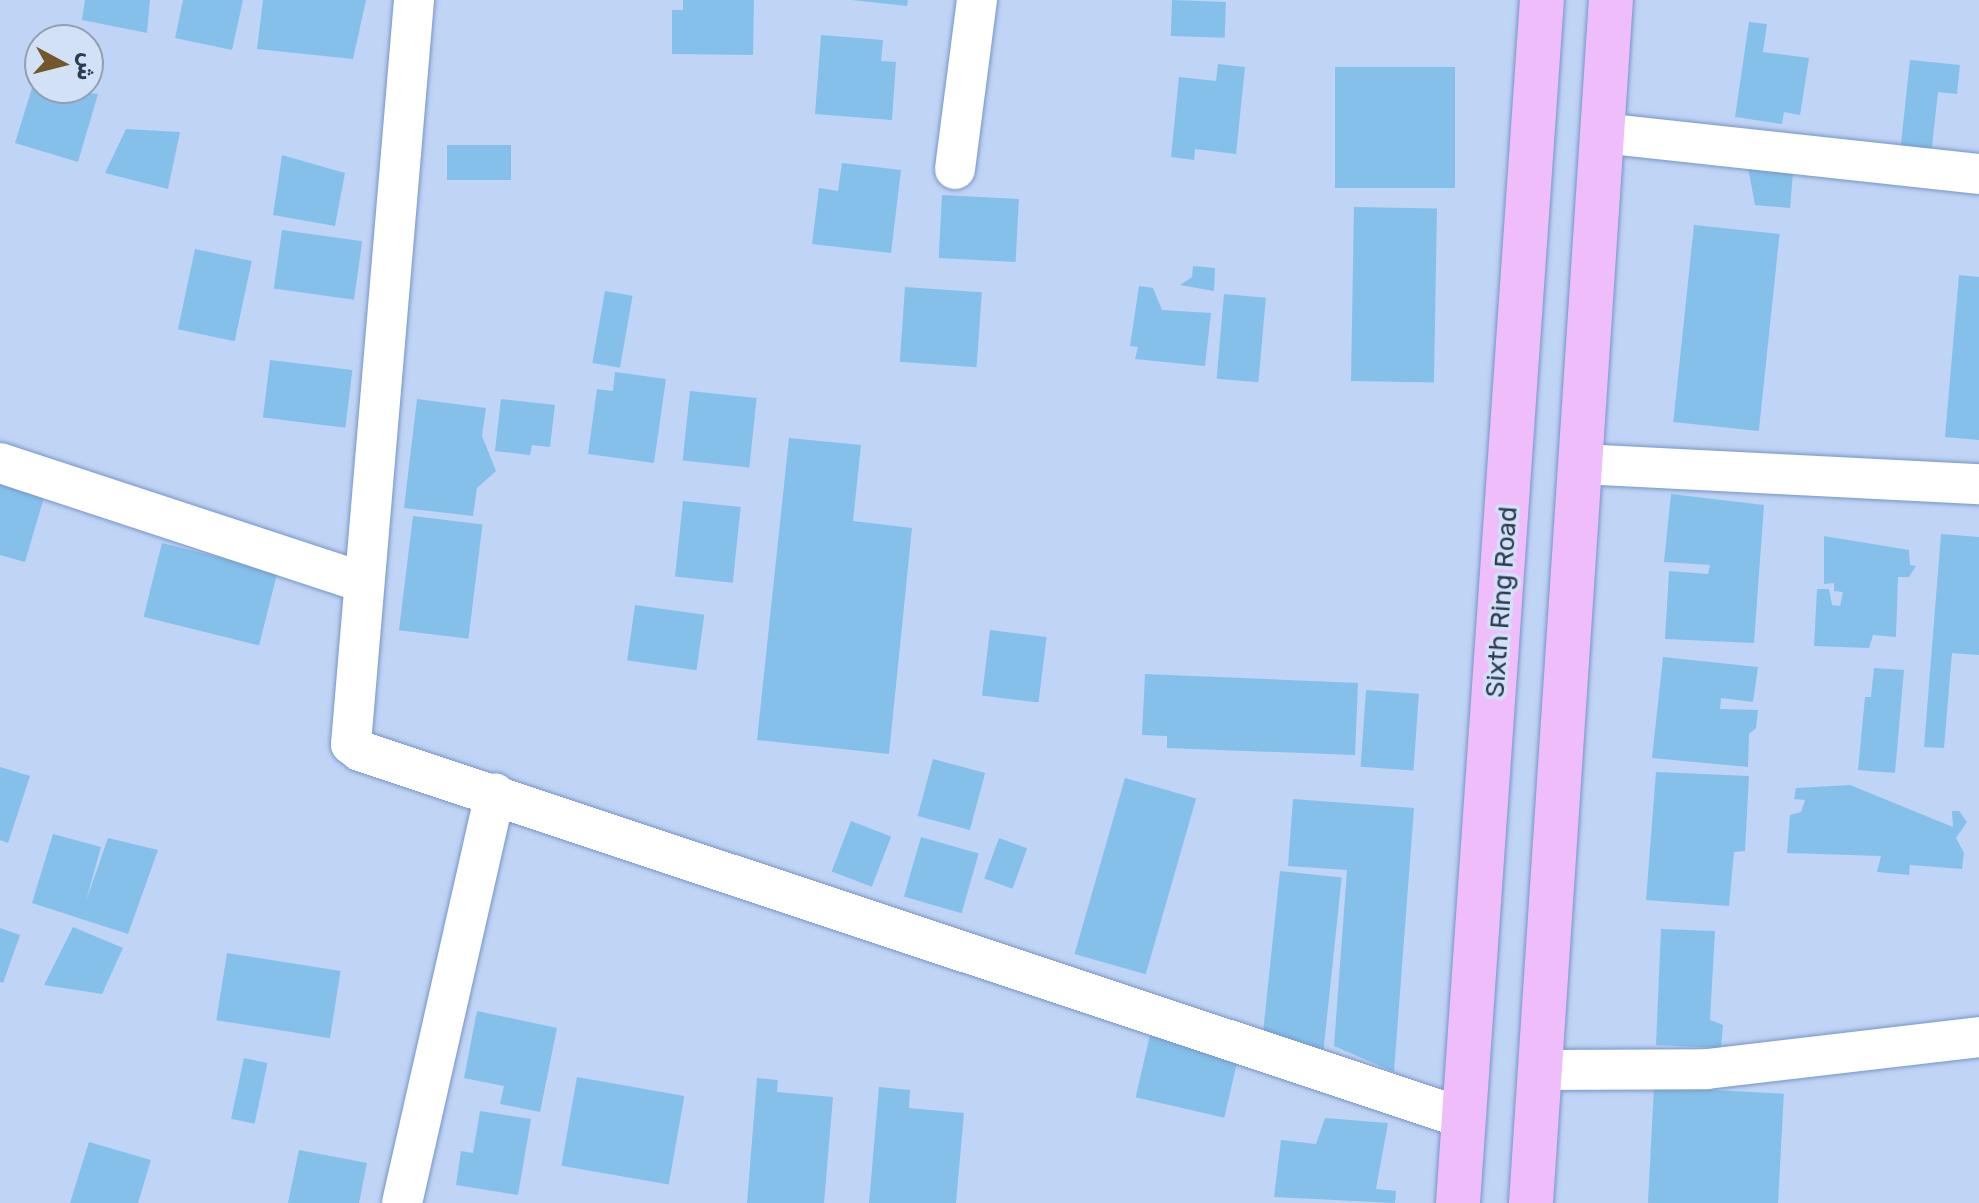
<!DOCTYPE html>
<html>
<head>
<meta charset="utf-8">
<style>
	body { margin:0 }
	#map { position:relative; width:1979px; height:1203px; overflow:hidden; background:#c0d4f5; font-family:Rubik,"Noto Naskh Arabic",sans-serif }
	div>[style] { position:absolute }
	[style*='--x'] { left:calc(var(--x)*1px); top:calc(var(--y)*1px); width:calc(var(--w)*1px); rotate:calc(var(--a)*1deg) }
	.building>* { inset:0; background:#85c0ea; transform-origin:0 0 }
	.roads { filter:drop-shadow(0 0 2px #7695c9) drop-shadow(0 0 2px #7695c9) }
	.minor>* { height:40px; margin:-20px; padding:0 20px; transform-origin:20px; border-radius:20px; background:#fff }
	.trunk>* { height:44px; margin:-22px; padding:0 22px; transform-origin:22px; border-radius:22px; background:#efbefa }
	span { translate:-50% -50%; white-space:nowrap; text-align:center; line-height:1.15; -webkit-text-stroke:7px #d3e1f7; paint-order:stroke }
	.street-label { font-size:26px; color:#2d3b51 }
	.north { position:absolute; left:24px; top:24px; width:80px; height:80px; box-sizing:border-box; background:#d3e1f7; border:2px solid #919fb5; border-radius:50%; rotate:97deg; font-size:22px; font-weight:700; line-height:32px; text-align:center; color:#2d3b51 }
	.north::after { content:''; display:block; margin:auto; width:28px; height:36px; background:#715729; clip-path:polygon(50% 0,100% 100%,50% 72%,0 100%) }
</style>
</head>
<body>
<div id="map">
	<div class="building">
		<div style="clip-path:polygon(85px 0,150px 0,147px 33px,82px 20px)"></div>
		<div style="clip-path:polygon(183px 0,243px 0,232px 50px,175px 38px)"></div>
		<div style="clip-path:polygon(263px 0,366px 0,353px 59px,257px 49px)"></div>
		<div style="clip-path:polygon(683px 0,754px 0,753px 55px,672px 54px,672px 10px,683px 10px)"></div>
		<div style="clip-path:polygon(852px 0,908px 0,907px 6px)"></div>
		<div style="left:1172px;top:0;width:54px;height:36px;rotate:2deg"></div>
		<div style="clip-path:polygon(1749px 22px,1767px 24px,1763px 52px,1809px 58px,1800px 115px,1784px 112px,1782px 124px,1735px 117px)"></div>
		<div style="clip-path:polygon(821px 35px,883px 40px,881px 61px,896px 62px,892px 120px,815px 114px)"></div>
		<div style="clip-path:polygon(1910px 60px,1960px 65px,1957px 94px,1938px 92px,1930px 165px,1899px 162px)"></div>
		<div style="clip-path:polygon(1218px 64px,1245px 67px,1236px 154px,1195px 149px,1194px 160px,1171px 157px,1179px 77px,1216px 81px)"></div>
		<div style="left:1335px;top:67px;width:120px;height:121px"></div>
		<div style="clip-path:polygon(36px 75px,40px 88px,98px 94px,78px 162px,15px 143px)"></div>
		<div style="clip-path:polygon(126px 129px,180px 132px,168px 189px,105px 173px)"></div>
		<div style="left:447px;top:145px;width:64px;height:35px"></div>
		<div style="clip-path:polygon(282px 155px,345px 173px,335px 226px,273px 215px)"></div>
		<div style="clip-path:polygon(1746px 157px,1794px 161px,1790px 208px,1755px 205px)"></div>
		<div style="clip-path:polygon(842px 163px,901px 170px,891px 253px,812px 244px,819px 188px,838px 191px)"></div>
		<div style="left:942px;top:195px;width:77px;height:63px;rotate:3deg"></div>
		<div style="left:1354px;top:207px;width:83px;height:174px;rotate:1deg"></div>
		<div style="left:1694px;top:225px;width:86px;height:198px;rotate:6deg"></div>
		<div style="left:282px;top:230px;width:81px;height:59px;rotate:8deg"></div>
		<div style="left:195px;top:249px;width:58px;height:82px;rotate:12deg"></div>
		<div style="clip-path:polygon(1193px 266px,1215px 268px,1214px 291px,1180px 285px,1192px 277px)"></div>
		<div style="clip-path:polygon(1959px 275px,1979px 277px,1979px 440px,1945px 437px)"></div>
		<div style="clip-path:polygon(1139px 286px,1153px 288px,1162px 310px,1211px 313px,1205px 366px,1135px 359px,1138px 347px,1130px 346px)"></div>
		<div style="left:905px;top:287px;width:77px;height:75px;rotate:4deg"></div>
		<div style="left:605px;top:291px;width:28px;height:73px;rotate:10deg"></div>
		<div style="left:1224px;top:294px;width:42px;height:85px;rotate:5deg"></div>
		<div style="left:270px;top:360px;width:83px;height:58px;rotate:7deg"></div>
		<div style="clip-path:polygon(615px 372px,666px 379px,654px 463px,588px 454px,597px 389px,613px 391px)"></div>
		<div style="left:690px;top:391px;width:67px;height:70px;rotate:6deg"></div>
		<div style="clip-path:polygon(417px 399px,486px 408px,482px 436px,496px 471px,477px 488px,473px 516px,404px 508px)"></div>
		<div style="clip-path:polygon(501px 399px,555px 405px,550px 447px,532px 445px,530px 455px,495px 451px)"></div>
		<div style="clip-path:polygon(789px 438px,861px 445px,853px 521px,912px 528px,889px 754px,757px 740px)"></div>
		<div style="clip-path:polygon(0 480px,45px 494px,25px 562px,0 555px)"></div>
		<div style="clip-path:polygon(1671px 494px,1764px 505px,1754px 643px,1665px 639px,1669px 571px,1708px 574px,1710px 565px,1664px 562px)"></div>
		<div style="left:683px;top:501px;width:58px;height:76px;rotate:6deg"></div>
		<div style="left:413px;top:516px;width:70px;height:115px;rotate:7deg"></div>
		<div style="clip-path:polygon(1941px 534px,1979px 537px,1979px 655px,1952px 653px,1944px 748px,1924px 747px)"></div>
		<div style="clip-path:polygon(1824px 536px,1909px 550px,1910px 565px,1916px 566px,1909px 577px,1898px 577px,1896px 637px,1873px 635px,1869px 648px,1814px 646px,1817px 589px,1829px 589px,1832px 605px,1840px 606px,1843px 592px,1834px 591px,1834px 583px,1824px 584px)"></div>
		<div style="left:162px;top:543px;width:119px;height:76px;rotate:14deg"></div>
		<div style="left:635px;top:605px;width:70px;height:56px;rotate:8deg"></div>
		<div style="left:990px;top:630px;width:57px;height:66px;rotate:7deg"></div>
		<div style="clip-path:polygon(1663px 657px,1758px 667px,1753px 702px,1721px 698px,1720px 709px,1758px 710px,1756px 728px,1749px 734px,1748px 767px,1652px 758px)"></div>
		<div style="clip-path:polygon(1874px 668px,1904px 670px,1895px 773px,1858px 770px,1865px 697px,1871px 697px)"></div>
		<div style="clip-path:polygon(1145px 674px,1358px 683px,1355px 755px,1167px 748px,1167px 736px,1142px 735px)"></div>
		<div style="left:1366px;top:690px;width:53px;height:77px;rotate:4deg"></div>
		<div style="left:933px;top:759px;width:54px;height:59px;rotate:15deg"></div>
		<div style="clip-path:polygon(0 767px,30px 776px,8px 843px,0 840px)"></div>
		<div style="clip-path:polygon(1656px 772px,1749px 776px,1745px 851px,1734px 852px,1729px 906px,1646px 900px)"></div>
		<div style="left:1125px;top:778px;width:74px;height:183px;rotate:16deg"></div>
		<div style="clip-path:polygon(1850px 785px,1953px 827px,1952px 811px,1959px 811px,1967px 822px,1956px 838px,1964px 853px,1962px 869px,1910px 865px,1909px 875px,1877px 872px,1881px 856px,1787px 853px,1790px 815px,1801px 812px,1805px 800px,1794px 799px,1796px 788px)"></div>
		<div style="clip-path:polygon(1293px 799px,1414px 808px,1394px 1072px,1334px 1046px,1347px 870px,1288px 866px)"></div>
		<div style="left:851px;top:821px;width:43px;height:54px;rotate:21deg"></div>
		<div style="clip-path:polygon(53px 834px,101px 847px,86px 901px,108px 838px,158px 850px,128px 934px,32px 903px)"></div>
		<div style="left:921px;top:837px;width:60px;height:62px;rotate:16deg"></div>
		<div style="left:999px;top:838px;width:30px;height:43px;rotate:20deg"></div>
		<div style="left:1280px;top:871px;width:62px;height:173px;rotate:6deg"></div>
		<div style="clip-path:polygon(73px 927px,123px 948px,102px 994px,44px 985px)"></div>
		<div style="clip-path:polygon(0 928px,20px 935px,3px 983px,0 982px)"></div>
		<div style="clip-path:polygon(1661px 929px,1715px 931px,1710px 1020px,1723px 1025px,1721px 1048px,1656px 1045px)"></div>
		<div style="left:227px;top:953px;width:115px;height:68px;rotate:9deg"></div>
		<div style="clip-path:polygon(477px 1011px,557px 1028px,540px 1112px,500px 1104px,504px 1086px,464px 1078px)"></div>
		<div style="left:1150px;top:1035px;width:91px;height:64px;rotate:13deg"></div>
		<div style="left:244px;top:1058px;width:24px;height:62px;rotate:12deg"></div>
		<div style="left:577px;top:1077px;width:109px;height:90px;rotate:10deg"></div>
		<div style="clip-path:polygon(757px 1078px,778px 1080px,777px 1092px,833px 1097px,824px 1203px,747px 1203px)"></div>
		<div style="clip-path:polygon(879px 1087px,910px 1090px,909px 1108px,964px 1113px,956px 1203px,869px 1203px)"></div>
		<div style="left:1654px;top:1087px;width:130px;height:116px;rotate:3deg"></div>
		<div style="clip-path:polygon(480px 1111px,531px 1119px,518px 1195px,456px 1185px,461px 1151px,473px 1153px)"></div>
		<div style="clip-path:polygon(1325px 1118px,1388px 1123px,1376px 1189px,1396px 1191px,1395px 1203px,1274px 1197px,1281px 1140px,1316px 1144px)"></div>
		<div style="clip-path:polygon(89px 1142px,151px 1160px,138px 1203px,70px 1203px)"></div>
		<div style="clip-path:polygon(299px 1150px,367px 1163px,359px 1203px,288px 1203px)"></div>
	</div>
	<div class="roads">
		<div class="minor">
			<div style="--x:414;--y:0;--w:747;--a:94.84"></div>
			<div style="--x:351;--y:744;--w:11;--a:38"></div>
			<div style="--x:360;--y:751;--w:1162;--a:18.4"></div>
			<div style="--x:1602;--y:133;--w:379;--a:6.2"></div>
			<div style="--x:955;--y:169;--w:170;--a:-82.6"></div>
			<div style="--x:0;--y:463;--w:382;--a:18.2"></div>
			<div style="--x:1581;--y:464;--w:399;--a:2.9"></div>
			<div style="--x:1541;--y:1070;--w:166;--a:-0.3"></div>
			<div style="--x:1707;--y:1069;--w:274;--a:-6.7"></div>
			<div style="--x:402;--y:1203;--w:420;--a:-77.2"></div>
		</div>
		<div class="trunk">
			<div style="--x:1458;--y:1203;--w:1206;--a:-86.01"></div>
			<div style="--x:1531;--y:1203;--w:1206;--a:-86.2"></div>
		</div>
	</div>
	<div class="street-label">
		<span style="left:1502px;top:602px;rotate:-86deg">Sixth Ring Road</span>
	</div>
	<div class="north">ش</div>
</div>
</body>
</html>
